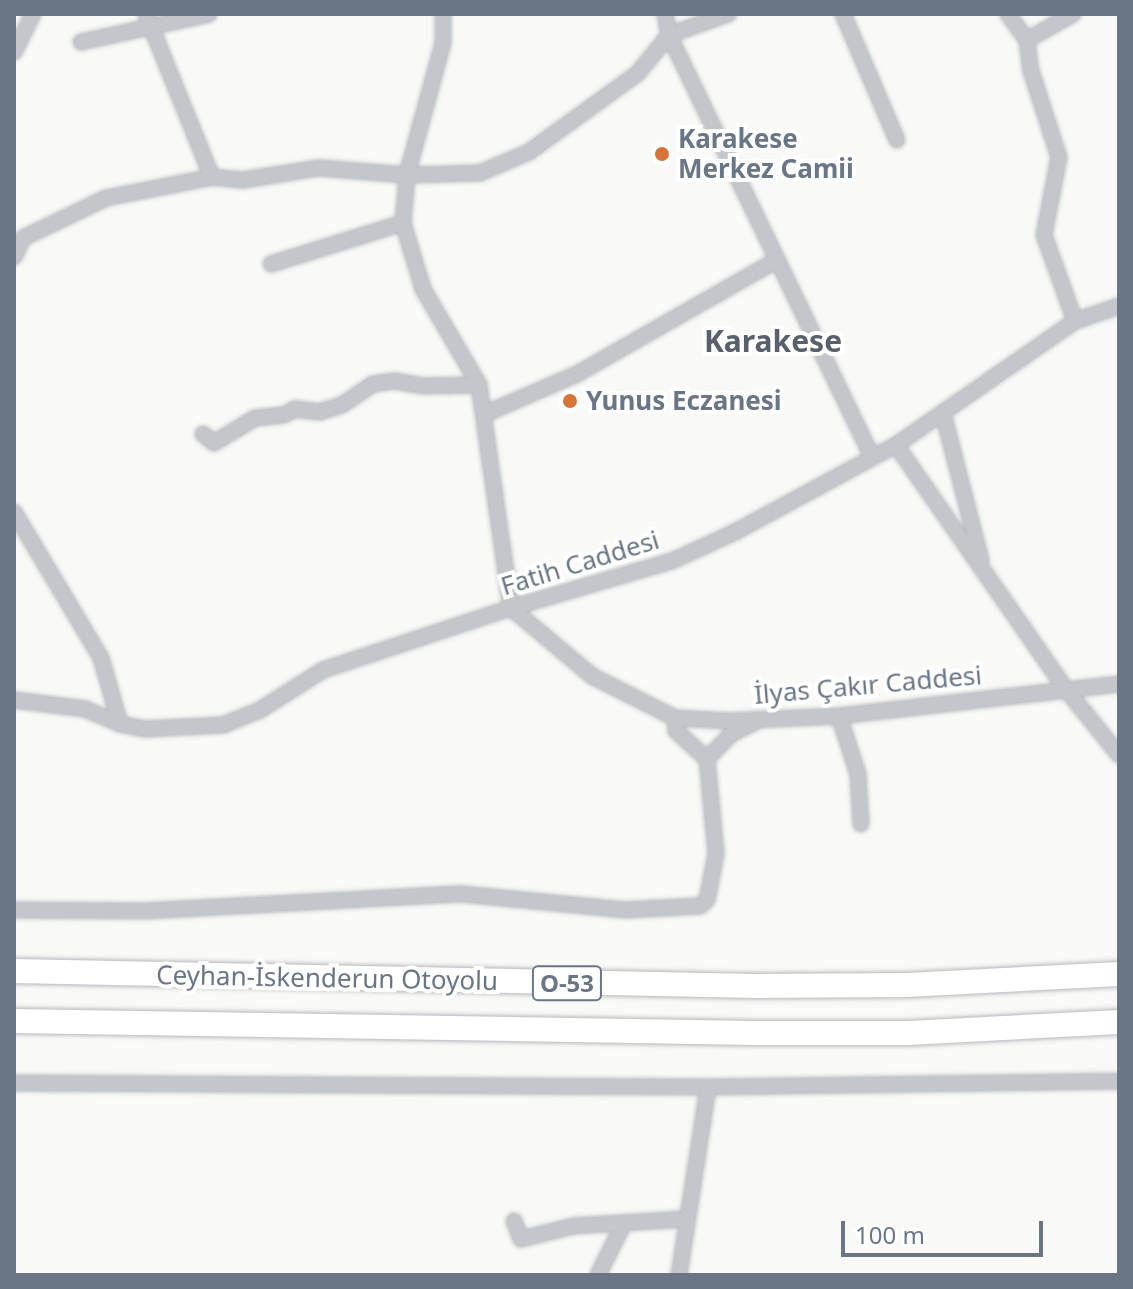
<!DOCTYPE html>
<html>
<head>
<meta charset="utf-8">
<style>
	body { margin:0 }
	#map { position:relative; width:1133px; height:1289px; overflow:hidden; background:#f9f9f7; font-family:"Noto Sans",sans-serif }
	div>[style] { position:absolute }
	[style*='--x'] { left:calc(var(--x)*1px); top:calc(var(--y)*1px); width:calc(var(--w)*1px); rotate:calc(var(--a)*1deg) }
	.roads { filter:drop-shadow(0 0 2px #b6b9bd) drop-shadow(0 0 2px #b6b9bd) }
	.street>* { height:14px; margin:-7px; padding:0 7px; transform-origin:7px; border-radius:7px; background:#c3c6ca }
	.highway>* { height:24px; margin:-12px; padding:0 12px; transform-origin:12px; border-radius:12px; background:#fff }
	.dots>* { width:22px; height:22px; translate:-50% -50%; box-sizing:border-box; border:4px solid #fff; border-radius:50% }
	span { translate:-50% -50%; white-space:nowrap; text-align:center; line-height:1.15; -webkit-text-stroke:8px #fff; paint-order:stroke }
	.shield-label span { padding:2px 6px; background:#fff; border:2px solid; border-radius:6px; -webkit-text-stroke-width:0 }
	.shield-label { font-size:24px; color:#6a7686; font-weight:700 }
	.poi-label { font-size:26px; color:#6a7686; font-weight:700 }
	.left { translate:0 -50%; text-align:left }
	.street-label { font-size:26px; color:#6a7686 }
	.quarter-label { font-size:30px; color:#58606c; font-weight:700 }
	.frame { position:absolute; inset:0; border:16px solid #6a7686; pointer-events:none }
	.scale { position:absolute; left:841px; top:1221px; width:202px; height:36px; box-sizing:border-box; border:4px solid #6a7686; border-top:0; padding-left:10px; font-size:24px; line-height:28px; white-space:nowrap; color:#6a7686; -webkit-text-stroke:6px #fff; paint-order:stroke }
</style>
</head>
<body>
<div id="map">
	<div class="roads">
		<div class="street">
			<div style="--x:146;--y:14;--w:176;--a:68"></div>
			<div style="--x:443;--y:14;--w:29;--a:90"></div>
			<div style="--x:443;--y:43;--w:137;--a:105.3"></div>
			<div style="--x:407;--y:175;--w:48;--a:94.8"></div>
			<div style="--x:403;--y:223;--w:69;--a:73.1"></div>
			<div style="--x:423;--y:289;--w:111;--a:59.7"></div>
			<div style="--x:479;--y:385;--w:225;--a:81.8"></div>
			<div style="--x:511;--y:608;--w:106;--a:40"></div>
			<div style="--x:592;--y:676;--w:93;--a:26.8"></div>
			<div style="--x:675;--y:718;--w:54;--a:3.2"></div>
			<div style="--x:729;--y:721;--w:110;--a:-2.6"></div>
			<div style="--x:839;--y:716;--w:282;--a:-6.5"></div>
			<div style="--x:665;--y:14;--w:21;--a:79"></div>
			<div style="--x:669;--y:35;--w:468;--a:64.3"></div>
			<div style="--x:843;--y:14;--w:137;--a:66.8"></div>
			<div style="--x:1008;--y:14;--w:32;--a:54"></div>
			<div style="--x:1027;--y:40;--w:31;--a:83"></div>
			<div style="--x:1031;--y:71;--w:90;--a:72"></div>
			<div style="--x:1059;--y:157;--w:79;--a:100.9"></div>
			<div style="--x:1044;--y:235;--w:91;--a:70.2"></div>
			<div style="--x:1027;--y:40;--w:53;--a:-29.5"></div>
			<div style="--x:81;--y:42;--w:131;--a:-12.3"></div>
			<div style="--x:14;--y:52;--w:42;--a:-63.4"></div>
			<div style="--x:23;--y:238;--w:92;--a:-25.7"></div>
			<div style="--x:106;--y:198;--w:108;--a:-11.2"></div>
			<div style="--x:212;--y:177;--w:31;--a:6"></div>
			<div style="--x:243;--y:180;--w:77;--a:-9"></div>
			<div style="--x:319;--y:168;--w:88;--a:4.5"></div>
			<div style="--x:407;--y:175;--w:73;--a:-1.6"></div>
			<div style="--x:480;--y:173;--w:53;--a:-23.2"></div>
			<div style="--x:529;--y:152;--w:135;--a:-35.9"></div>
			<div style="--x:638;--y:73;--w:49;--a:-50.8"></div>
			<div style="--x:669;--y:35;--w:63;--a:-19.6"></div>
			<div style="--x:14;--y:257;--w:21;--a:-65"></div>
			<div style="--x:271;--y:264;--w:138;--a:-17.3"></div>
			<div style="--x:943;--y:413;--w:152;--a:75.5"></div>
			<div style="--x:485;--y:414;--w:100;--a:-23.5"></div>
			<div style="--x:577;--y:374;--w:230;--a:-29.7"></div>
			<div style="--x:203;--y:434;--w:14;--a:39"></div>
			<div style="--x:214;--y:443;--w:48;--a:-31.4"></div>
			<div style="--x:255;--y:418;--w:29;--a:-6"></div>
			<div style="--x:284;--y:415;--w:13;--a:-29"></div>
			<div style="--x:295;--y:409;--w:25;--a:7"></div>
			<div style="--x:320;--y:412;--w:23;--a:-18"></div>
			<div style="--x:342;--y:405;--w:37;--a:-34"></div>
			<div style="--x:373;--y:384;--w:22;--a:-8"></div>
			<div style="--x:395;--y:381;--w:29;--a:10"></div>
			<div style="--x:424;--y:386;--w:55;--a:-1"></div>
			<div style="--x:896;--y:445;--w:296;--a:55.2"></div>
			<div style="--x:1065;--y:688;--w:86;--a:51.1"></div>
			<div style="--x:14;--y:512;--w:170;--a:59.2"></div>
			<div style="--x:101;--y:658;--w:69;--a:73.9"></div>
			<div style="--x:14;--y:700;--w:72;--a:7.2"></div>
			<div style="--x:85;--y:709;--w:38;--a:23"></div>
			<div style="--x:120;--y:724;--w:25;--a:11"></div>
			<div style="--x:145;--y:729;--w:78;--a:-2.9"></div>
			<div style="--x:223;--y:725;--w:40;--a:-22"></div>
			<div style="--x:260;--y:710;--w:75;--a:-32.4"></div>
			<div style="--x:323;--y:670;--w:198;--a:-18.3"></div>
			<div style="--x:511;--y:608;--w:168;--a:-16.3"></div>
			<div style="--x:672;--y:561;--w:69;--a:-24.7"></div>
			<div style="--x:735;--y:532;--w:183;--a:-28.4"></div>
			<div style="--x:896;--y:445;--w:218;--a:-34.7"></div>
			<div style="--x:1075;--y:321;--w:46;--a:-18.8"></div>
			<div style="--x:839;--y:716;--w:61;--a:71.9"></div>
			<div style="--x:858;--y:774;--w:50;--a:86.6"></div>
			<div style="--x:707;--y:759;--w:35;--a:-46"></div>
			<div style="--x:731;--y:734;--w:25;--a:-26"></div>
			<div style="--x:14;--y:910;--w:130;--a:0.4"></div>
			<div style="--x:144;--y:911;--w:318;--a:-3.1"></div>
			<div style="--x:462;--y:894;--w:163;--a:5.6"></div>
			<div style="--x:624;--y:910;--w:76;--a:-3"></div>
			<div style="--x:700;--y:906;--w:9;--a:-41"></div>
			<div style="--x:707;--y:900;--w:47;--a:-78.9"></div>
			<div style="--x:716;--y:854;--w:95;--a:-95.4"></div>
			<div style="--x:707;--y:759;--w:42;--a:-137.9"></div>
			<div style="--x:676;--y:731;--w:13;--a:-94"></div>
			<div style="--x:14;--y:1083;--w:694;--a:0.33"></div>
			<div style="--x:708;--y:1087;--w:411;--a:-0.8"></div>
			<div style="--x:514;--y:1221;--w:19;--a:69"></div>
			<div style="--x:521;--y:1239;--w:54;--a:-14"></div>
			<div style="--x:573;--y:1226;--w:113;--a:-3.5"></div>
			<div style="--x:598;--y:1275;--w:58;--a:-63.4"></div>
			<div style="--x:679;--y:1275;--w:190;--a:-81.2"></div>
		</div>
		<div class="highway">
			<div style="--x:14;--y:971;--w:741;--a:1.16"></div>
			<div style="--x:755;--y:986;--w:152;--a:-0.4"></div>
			<div style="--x:907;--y:985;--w:212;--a:-3"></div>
			<div style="--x:14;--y:1021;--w:741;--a:0.93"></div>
			<div style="--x:755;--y:1033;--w:153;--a:0"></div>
			<div style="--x:908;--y:1033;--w:211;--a:-3"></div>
		</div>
	</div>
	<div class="dots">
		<div style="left:662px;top:154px;background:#d87439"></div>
		<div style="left:570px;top:401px;background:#d87439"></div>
	</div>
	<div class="shield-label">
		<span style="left:567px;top:983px">O-53</span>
	</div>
	<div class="poi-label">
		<span class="left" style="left:678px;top:154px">Karakese<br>Merkez Camii</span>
		<span class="left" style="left:586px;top:401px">Yunus Eczanesi</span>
	</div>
	<div class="street-label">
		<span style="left:580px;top:563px;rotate:-17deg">Fatih Caddesi</span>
		<span style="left:868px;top:685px;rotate:-5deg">İlyas Çakır Caddesi</span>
		<span style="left:327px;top:978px;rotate:1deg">Ceyhan-İskenderun Otoyolu</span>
	</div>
	<div class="quarter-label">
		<span style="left:773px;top:341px">Karakese</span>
	</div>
	<div class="frame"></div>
	<div class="scale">100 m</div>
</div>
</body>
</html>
